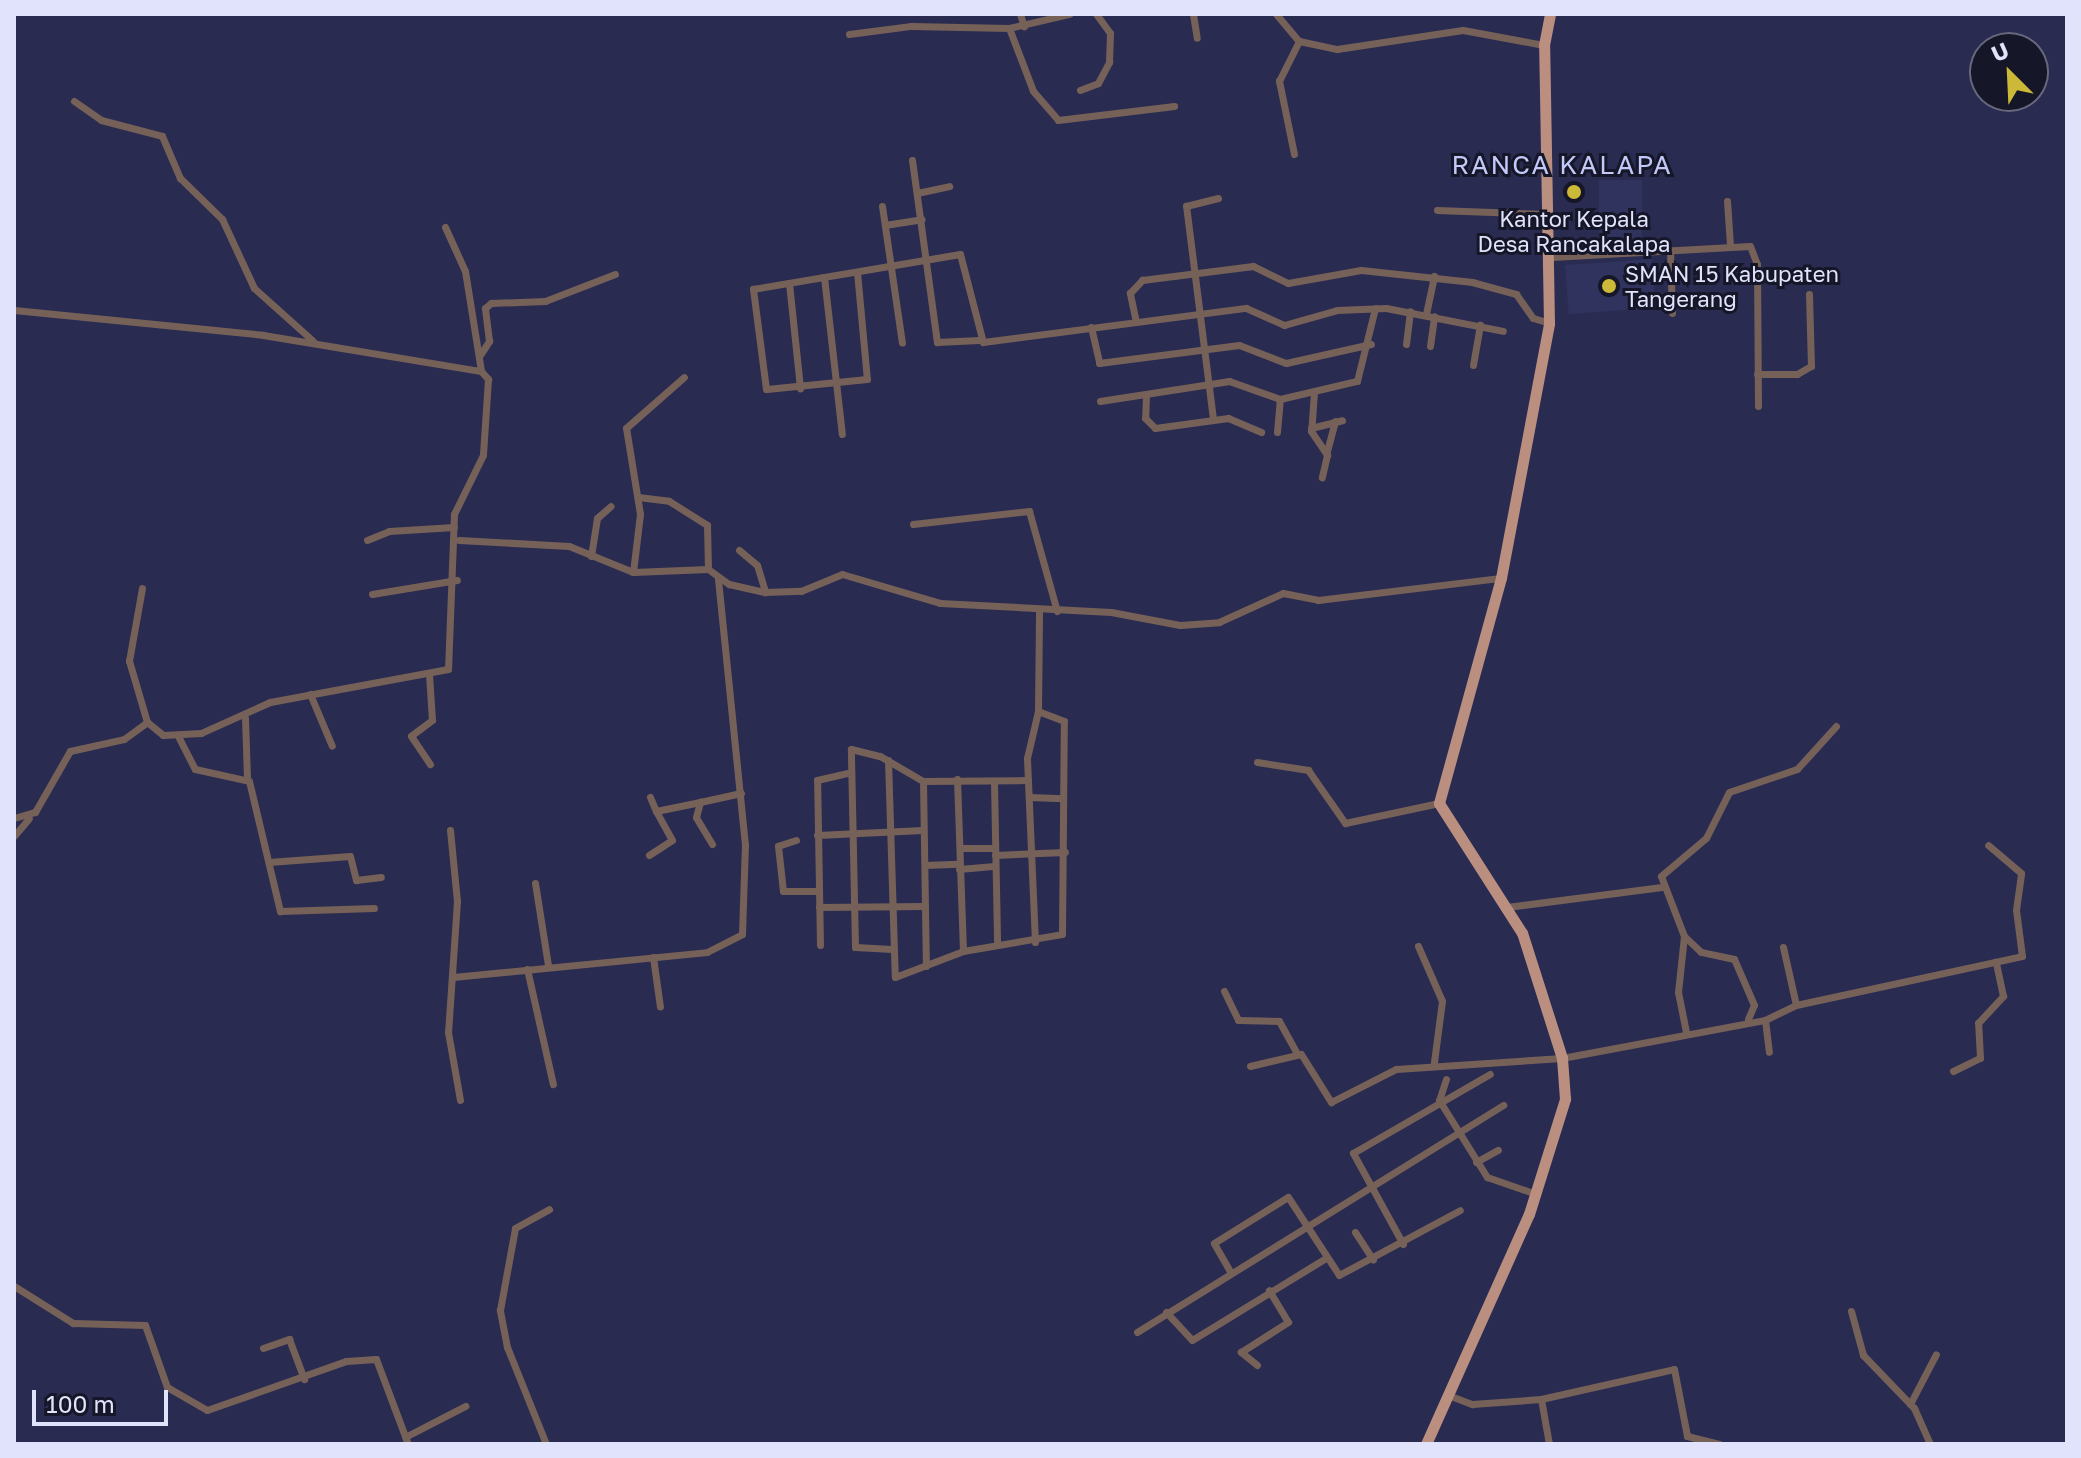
<!DOCTYPE html>
<html>
<head>
<meta charset="utf-8">
<style>
	body { margin:0 }
	#map { position:relative; width:2081px; height:1458px; overflow:hidden; background:#2a2b51; font-family:"Golos Text",sans-serif }
	div>[style] { position:absolute }
	[style*='--x'] { left:calc(var(--x)*1px); top:calc(var(--y)*1px); width:calc(var(--w)*1px); rotate:calc(var(--a)*1deg) }
	.built>* { inset:0; background:#31335f; transform-origin:0 0 }
	.minor>* { height:7px; margin:-3.5px; padding:0 3.5px; transform-origin:3.5px; border-radius:3.5px; background:#766159 }
	.primary>* { height:11px; margin:-5.5px; padding:0 5.5px; transform-origin:5.5px; border-radius:5.5px; background:#bb8f80 }
	.dots>* { width:22px; height:22px; translate:-50% -50%; box-sizing:border-box; border:4px solid #151627; border-radius:50% }
	span { translate:-50% -50%; white-space:nowrap; text-align:center; line-height:1.15; -webkit-text-stroke:6px #151627; paint-order:stroke }
	.poi-label { font-size:22px; color:#e0e3fb }
	.left { translate:0 -50%; text-align:left }
	.quarter-label { font-size:26px; color:#c2c8f8; letter-spacing:2px }
	.frame { position:absolute; inset:0; border:16px solid #e0e3fb; pointer-events:none }
	.north { position:absolute; left:1969px; top:32px; width:80px; height:80px; box-sizing:border-box; background:#151627; border:2px solid #66687c; border-radius:50%; rotate:336deg; font-size:22px; font-weight:700; line-height:32px; text-align:center; color:#e0e3fb }
	.north::after { content:''; display:block; margin:auto; width:28px; height:36px; background:#cdb938; clip-path:polygon(50% 0,100% 100%,50% 72%,0 100%) }
	.scale { position:absolute; left:32px; top:1390px; width:136px; height:36px; box-sizing:border-box; border:4px solid #e0e3fb; border-top:0; padding-left:10px; font-size:24px; line-height:28px; white-space:nowrap; color:#e0e3fb; -webkit-text-stroke:6px #151627; paint-order:stroke }
</style>
</head>
<body>
<div id="map">
	<div class="built">
		<div style="left:1599px;top:180px;width:43px;height:71px"></div>
		<div style="left:1652px;top:259px;width:49px;height:87px;rotate:86deg"></div>
	</div>
	<div class="minor">
		<div style="--x:1020;--y:14;--w:13;--a:72"></div>
		<div style="--x:1193;--y:14;--w:24;--a:81"></div>
		<div style="--x:1276;--y:14;--w:35;--a:50"></div>
		<div style="--x:1299;--y:41;--w:39;--a:12"></div>
		<div style="--x:1337;--y:49;--w:127;--a:-8.6"></div>
		<div style="--x:1463;--y:30;--w:82;--a:10.5"></div>
		<div style="--x:1009;--y:28;--w:67;--a:69.1"></div>
		<div style="--x:1033;--y:91;--w:38;--a:49"></div>
		<div style="--x:1058;--y:120;--w:117;--a:-6.9"></div>
		<div style="--x:849;--y:34;--w:63;--a:-7.4"></div>
		<div style="--x:911;--y:26;--w:98;--a:1.2"></div>
		<div style="--x:1009;--y:28;--w:62;--a:-13.1"></div>
		<div style="--x:1080;--y:90;--w:19;--a:-21"></div>
		<div style="--x:1098;--y:83;--w:24;--a:-62"></div>
		<div style="--x:1109;--y:62;--w:29;--a:-88"></div>
		<div style="--x:1110;--y:33;--w:24;--a:-126"></div>
		<div style="--x:74;--y:101;--w:33;--a:35"></div>
		<div style="--x:101;--y:120;--w:63;--a:14.7"></div>
		<div style="--x:162;--y:136;--w:46;--a:66.8"></div>
		<div style="--x:180;--y:178;--w:59;--a:44.3"></div>
		<div style="--x:222;--y:219;--w:76;--a:65.1"></div>
		<div style="--x:254;--y:288;--w:79;--a:41.9"></div>
		<div style="--x:1294;--y:154;--w:75;--a:-101.6"></div>
		<div style="--x:1279;--y:81;--w:45;--a:-63.4"></div>
		<div style="--x:912;--y:160;--w:184;--a:82.2"></div>
		<div style="--x:937;--y:342;--w:42;--a:-2.7"></div>
		<div style="--x:917;--y:193;--w:33;--a:-12"></div>
		<div style="--x:1727;--y:201;--w:44;--a:86.1"></div>
		<div style="--x:882;--y:206;--w:138;--a:81.7"></div>
		<div style="--x:1437;--y:210;--w:110;--a:2.1"></div>
		<div style="--x:885;--y:225;--w:37;--a:-9"></div>
		<div style="--x:445;--y:227;--w:48;--a:65.6"></div>
		<div style="--x:465;--y:271;--w:101;--a:80.9"></div>
		<div style="--x:1670;--y:250;--w:63;--a:88.2"></div>
		<div style="--x:1552;--y:257;--w:198;--a:-3.2"></div>
		<div style="--x:1750;--y:246;--w:19;--a:69"></div>
		<div style="--x:1757;--y:264;--w:142;--a:89.6"></div>
		<div style="--x:857;--y:272;--w:107;--a:84.7"></div>
		<div style="--x:867;--y:379;--w:101;--a:174.3"></div>
		<div style="--x:766;--y:389;--w:101;--a:-97.4"></div>
		<div style="--x:753;--y:289;--w:210;--a:-9.6"></div>
		<div style="--x:960;--y:254;--w:91;--a:75.4"></div>
		<div style="--x:983;--y:342;--w:265;--a:-7.4"></div>
		<div style="--x:1246;--y:308;--w:42;--a:24.1"></div>
		<div style="--x:1284;--y:325;--w:55;--a:-15.8"></div>
		<div style="--x:1337;--y:310;--w:49;--a:-2.3"></div>
		<div style="--x:1386;--y:308;--w:119;--a:11.1"></div>
		<div style="--x:824;--y:277;--w:158;--a:83.5"></div>
		<div style="--x:789;--y:283;--w:106;--a:84"></div>
		<div style="--x:14;--y:310;--w:250;--a:5.7"></div>
		<div style="--x:263;--y:335;--w:221;--a:9.4"></div>
		<div style="--x:481;--y:371;--w:11;--a:49"></div>
		<div style="--x:488;--y:379;--w:76;--a:93.8"></div>
		<div style="--x:483;--y:455;--w:66;--a:116.2"></div>
		<div style="--x:454;--y:514;--w:155;--a:92.2"></div>
		<div style="--x:448;--y:669;--w:181;--a:169.5"></div>
		<div style="--x:270;--y:702;--w:76;--a:155.8"></div>
		<div style="--x:201;--y:733;--w:38;--a:177"></div>
		<div style="--x:163;--y:735;--w:21;--a:-141"></div>
		<div style="--x:147;--y:722;--w:64;--a:-106.4"></div>
		<div style="--x:129;--y:661;--w:74;--a:-79.9"></div>
		<div style="--x:1426;--y:314;--w:39;--a:-78"></div>
		<div style="--x:1136;--y:322;--w:30;--a:-102"></div>
		<div style="--x:1130;--y:293;--w:18;--a:-47"></div>
		<div style="--x:1142;--y:280;--w:112;--a:-7.2"></div>
		<div style="--x:1253;--y:266;--w:39;--a:26"></div>
		<div style="--x:1288;--y:283;--w:74;--a:-10.1"></div>
		<div style="--x:1361;--y:270;--w:112;--a:6.2"></div>
		<div style="--x:1472;--y:282;--w:46;--a:15.3"></div>
		<div style="--x:1516;--y:294;--w:29;--a:55"></div>
		<div style="--x:1533;--y:318;--w:17;--a:17"></div>
		<div style="--x:1091;--y:327;--w:37;--a:77"></div>
		<div style="--x:1099;--y:363;--w:141;--a:-7.3"></div>
		<div style="--x:1239;--y:345;--w:50;--a:21"></div>
		<div style="--x:1286;--y:363;--w:87;--a:-12.6"></div>
		<div style="--x:1406;--y:344;--w:33;--a:-83"></div>
		<div style="--x:1430;--y:346;--w:30;--a:-82"></div>
		<div style="--x:480;--y:355;--w:17;--a:-57"></div>
		<div style="--x:489;--y:341;--w:33;--a:-97"></div>
		<div style="--x:485;--y:308;--w:8;--a:-40"></div>
		<div style="--x:491;--y:303;--w:54;--a:-2.1"></div>
		<div style="--x:545;--y:301;--w:75;--a:-21.1"></div>
		<div style="--x:1473;--y:365;--w:41;--a:-80.1"></div>
		<div style="--x:1757;--y:374;--w:40;--a:0"></div>
		<div style="--x:1797;--y:374;--w:16;--a:-30"></div>
		<div style="--x:1811;--y:366;--w:72;--a:-91.6"></div>
		<div style="--x:1314;--y:392;--w:39;--a:94"></div>
		<div style="--x:1311;--y:431;--w:29;--a:56"></div>
		<div style="--x:1327;--y:455;--w:23;--a:103"></div>
		<div style="--x:1146;--y:395;--w:23;--a:92"></div>
		<div style="--x:1145;--y:418;--w:14;--a:45"></div>
		<div style="--x:1155;--y:428;--w:74;--a:-7.8"></div>
		<div style="--x:1228;--y:418;--w:36;--a:23"></div>
		<div style="--x:1100;--y:401;--w:131;--a:-8.8"></div>
		<div style="--x:1229;--y:381;--w:54;--a:19.4"></div>
		<div style="--x:1280;--y:399;--w:79;--a:-13.2"></div>
		<div style="--x:1357;--y:381;--w:75;--a:-76.1"></div>
		<div style="--x:1213;--y:419;--w:215;--a:-97.2"></div>
		<div style="--x:1186;--y:206;--w:33;--a:-14"></div>
		<div style="--x:1311;--y:428;--w:32;--a:-14"></div>
		<div style="--x:1277;--y:432;--w:33;--a:-85"></div>
		<div style="--x:1327;--y:451;--w:31;--a:-75"></div>
		<div style="--x:638;--y:497;--w:31;--a:7"></div>
		<div style="--x:669;--y:501;--w:45;--a:32.3"></div>
		<div style="--x:707;--y:525;--w:44;--a:88.7"></div>
		<div style="--x:913;--y:524;--w:117;--a:-6.4"></div>
		<div style="--x:1029;--y:511;--w:104;--a:74.4"></div>
		<div style="--x:367;--y:540;--w:24;--a:-22"></div>
		<div style="--x:389;--y:531;--w:65;--a:-3.5"></div>
		<div style="--x:459;--y:540;--w:110;--a:3.1"></div>
		<div style="--x:569;--y:546;--w:69;--a:22.1"></div>
		<div style="--x:633;--y:572;--w:75;--a:-2.3"></div>
		<div style="--x:708;--y:569;--w:26;--a:36"></div>
		<div style="--x:729;--y:584;--w:37;--a:13"></div>
		<div style="--x:765;--y:592;--w:36;--a:-2"></div>
		<div style="--x:801;--y:591;--w:44;--a:-22.5"></div>
		<div style="--x:842;--y:574;--w:102;--a:16.5"></div>
		<div style="--x:940;--y:603;--w:171;--a:3"></div>
		<div style="--x:1111;--y:612;--w:70;--a:10.7"></div>
		<div style="--x:1180;--y:625;--w:39;--a:-4"></div>
		<div style="--x:1219;--y:622;--w:70;--a:-24.4"></div>
		<div style="--x:1283;--y:593;--w:36;--a:11"></div>
		<div style="--x:1318;--y:600;--w:184;--a:-6.9"></div>
		<div style="--x:739;--y:550;--w:23;--a:40"></div>
		<div style="--x:757;--y:565;--w:28;--a:73"></div>
		<div style="--x:591;--y:556;--w:38;--a:-81"></div>
		<div style="--x:597;--y:518;--w:18;--a:-41"></div>
		<div style="--x:633;--y:572;--w:58;--a:-83.1"></div>
		<div style="--x:640;--y:514;--w:87;--a:-99.2"></div>
		<div style="--x:626;--y:428;--w:77;--a:-41.3"></div>
		<div style="--x:372;--y:594;--w:86;--a:-9.4"></div>
		<div style="--x:429;--y:674;--w:46;--a:86.3"></div>
		<div style="--x:432;--y:720;--w:26;--a:143"></div>
		<div style="--x:411;--y:736;--w:34;--a:56"></div>
		<div style="--x:310;--y:694;--w:56;--a:67.1"></div>
		<div style="--x:245;--y:718;--w:61;--a:88.1"></div>
		<div style="--x:178;--y:736;--w:37;--a:63"></div>
		<div style="--x:195;--y:769;--w:55;--a:12.5"></div>
		<div style="--x:249;--y:781;--w:134;--a:76.6"></div>
		<div style="--x:280;--y:911;--w:94;--a:-1.8"></div>
		<div style="--x:888;--y:760;--w:217;--a:88.2"></div>
		<div style="--x:895;--y:977;--w:73;--a:-20.9"></div>
		<div style="--x:963;--y:951;--w:100;--a:-9.7"></div>
		<div style="--x:1062;--y:934;--w:213;--a:-89.5"></div>
		<div style="--x:1064;--y:721;--w:28;--a:-159"></div>
		<div style="--x:1257;--y:762;--w:52;--a:8.9"></div>
		<div style="--x:1308;--y:770;--w:65;--a:55.1"></div>
		<div style="--x:1345;--y:823;--w:96;--a:-12"></div>
		<div style="--x:957;--y:779;--w:172;--a:88"></div>
		<div style="--x:923;--y:781;--w:185;--a:89.1"></div>
		<div style="--x:994;--y:782;--w:163;--a:88.9"></div>
		<div style="--x:650;--y:797;--w:15;--a:67"></div>
		<div style="--x:1029;--y:797;--w:34;--a:2"></div>
		<div style="--x:14;--y:818;--w:22;--a:-16"></div>
		<div style="--x:35;--y:812;--w:70;--a:-60.2"></div>
		<div style="--x:70;--y:751;--w:55;--a:-12.5"></div>
		<div style="--x:124;--y:739;--w:29;--a:-36"></div>
		<div style="--x:450;--y:830;--w:71;--a:84.4"></div>
		<div style="--x:457;--y:901;--w:131;--a:93.9"></div>
		<div style="--x:448;--y:1032;--w:69;--a:80"></div>
		<div style="--x:817;--y:835;--w:106;--a:-2.7"></div>
		<div style="--x:14;--y:836;--w:23;--a:-50"></div>
		<div style="--x:796;--y:840;--w:19;--a:162"></div>
		<div style="--x:778;--y:846;--w:45;--a:83.7"></div>
		<div style="--x:783;--y:891;--w:36;--a:0"></div>
		<div style="--x:712;--y:844;--w:31;--a:-121"></div>
		<div style="--x:696;--y:817;--w:16;--a:-75"></div>
		<div style="--x:700;--y:802;--w:42;--a:-12.4"></div>
		<div style="--x:960;--y:848;--w:33;--a:0"></div>
		<div style="--x:649;--y:855;--w:27;--a:-33"></div>
		<div style="--x:672;--y:840;--w:33;--a:-119"></div>
		<div style="--x:656;--y:811;--w:45;--a:-11.6"></div>
		<div style="--x:995;--y:855;--w:70;--a:-2.5"></div>
		<div style="--x:269;--y:862;--w:81;--a:-4.2"></div>
		<div style="--x:350;--y:856;--w:25;--a:76"></div>
		<div style="--x:356;--y:880;--w:25;--a:-7"></div>
		<div style="--x:925;--y:865;--w:33;--a:-2"></div>
		<div style="--x:959;--y:869;--w:36;--a:-5"></div>
		<div style="--x:535;--y:883;--w:83;--a:81"></div>
		<div style="--x:819;--y:907;--w:106;--a:-0.5"></div>
		<div style="--x:1507;--y:907;--w:156;--a:-7.4"></div>
		<div style="--x:1684;--y:936;--w:56;--a:96.1"></div>
		<div style="--x:1678;--y:992;--w:41;--a:78.7"></div>
		<div style="--x:1035;--y:942;--w:184;--a:-92.5"></div>
		<div style="--x:1027;--y:758;--w:48;--a:-76.8"></div>
		<div style="--x:1038;--y:711;--w:102;--a:-89.4"></div>
		<div style="--x:820;--y:945;--w:165;--a:-91"></div>
		<div style="--x:817;--y:780;--w:35;--a:-13"></div>
		<div style="--x:1418;--y:946;--w:60;--a:66.4"></div>
		<div style="--x:1442;--y:1001;--w:62;--a:97.5"></div>
		<div style="--x:1783;--y:947;--w:59;--a:77.4"></div>
		<div style="--x:892;--y:949;--w:37;--a:-177"></div>
		<div style="--x:855;--y:947;--w:198;--a:-91.2"></div>
		<div style="--x:851;--y:749;--w:30;--a:14"></div>
		<div style="--x:880;--y:756;--w:50;--a:30.2"></div>
		<div style="--x:923;--y:781;--w:105;--a:-0.5"></div>
		<div style="--x:653;--y:957;--w:50;--a:82"></div>
		<div style="--x:527;--y:969;--w:118;--a:77.3"></div>
		<div style="--x:453;--y:977;--w:255;--a:-5.6"></div>
		<div style="--x:707;--y:952;--w:39;--a:-27"></div>
		<div style="--x:742;--y:934;--w:89;--a:-88.1"></div>
		<div style="--x:745;--y:845;--w:269;--a:-95.8"></div>
		<div style="--x:1224;--y:991;--w:32;--a:64"></div>
		<div style="--x:1238;--y:1020;--w:41;--a:1.4"></div>
		<div style="--x:1279;--y:1021;--w:37;--a:61"></div>
		<div style="--x:1748;--y:1019;--w:15;--a:-67"></div>
		<div style="--x:1754;--y:1005;--w:50;--a:-113.5"></div>
		<div style="--x:1734;--y:959;--w:34;--a:-168"></div>
		<div style="--x:1701;--y:952;--w:23;--a:-137"></div>
		<div style="--x:1684;--y:936;--w:64;--a:-111"></div>
		<div style="--x:1661;--y:876;--w:59;--a:-40.2"></div>
		<div style="--x:1706;--y:838;--w:51;--a:-63.4"></div>
		<div style="--x:1729;--y:792;--w:72;--a:-18.7"></div>
		<div style="--x:1797;--y:769;--w:58;--a:-47.8"></div>
		<div style="--x:1765;--y:1020;--w:32;--a:83"></div>
		<div style="--x:1250;--y:1066;--w:52;--a:-13.2"></div>
		<div style="--x:1301;--y:1054;--w:57;--a:58"></div>
		<div style="--x:1331;--y:1102;--w:73;--a:-26.9"></div>
		<div style="--x:1396;--y:1069;--w:166;--a:-3.8"></div>
		<div style="--x:1562;--y:1058;--w:207;--a:-10.6"></div>
		<div style="--x:1765;--y:1020;--w:34;--a:-26"></div>
		<div style="--x:1796;--y:1005;--w:231;--a:-12.2"></div>
		<div style="--x:2022;--y:956;--w:46;--a:-97.4"></div>
		<div style="--x:2016;--y:910;--w:37;--a:-82"></div>
		<div style="--x:2021;--y:873;--w:43;--a:-139.7"></div>
		<div style="--x:1953;--y:1071;--w:30;--a:-26"></div>
		<div style="--x:1980;--y:1058;--w:35;--a:-93"></div>
		<div style="--x:1978;--y:1023;--w:37;--a:-47"></div>
		<div style="--x:2003;--y:996;--w:35;--a:-102"></div>
		<div style="--x:1446;--y:1079;--w:22;--a:108"></div>
		<div style="--x:1439;--y:1100;--w:91;--a:58.1"></div>
		<div style="--x:1487;--y:1177;--w:52;--a:19.1"></div>
		<div style="--x:1476;--y:1162;--w:25;--a:-29"></div>
		<div style="--x:1355;--y:1232;--w:33;--a:57"></div>
		<div style="--x:1403;--y:1244;--w:104;--a:-118.8"></div>
		<div style="--x:1353;--y:1153;--w:158;--a:-30"></div>
		<div style="--x:1231;--y:1273;--w:34;--a:-120"></div>
		<div style="--x:1214;--y:1243;--w:87;--a:-31.9"></div>
		<div style="--x:1288;--y:1197;--w:93;--a:56.8"></div>
		<div style="--x:1339;--y:1275;--w:137;--a:-28.2"></div>
		<div style="--x:14;--y:1286;--w:70;--a:32.1"></div>
		<div style="--x:73;--y:1323;--w:72;--a:1.6"></div>
		<div style="--x:145;--y:1325;--w:66;--a:70.5"></div>
		<div style="--x:167;--y:1387;--w:46;--a:29.9"></div>
		<div style="--x:207;--y:1410;--w:147;--a:-19.4"></div>
		<div style="--x:346;--y:1361;--w:30;--a:-4"></div>
		<div style="--x:376;--y:1359;--w:91;--a:69.4"></div>
		<div style="--x:1851;--y:1311;--w:46;--a:74.7"></div>
		<div style="--x:1863;--y:1355;--w:74;--a:46.1"></div>
		<div style="--x:1914;--y:1408;--w:39;--a:66"></div>
		<div style="--x:1166;--y:1312;--w:38;--a:47"></div>
		<div style="--x:1192;--y:1340;--w:157;--a:-31.5"></div>
		<div style="--x:1137;--y:1332;--w:431;--a:-31.8"></div>
		<div style="--x:263;--y:1348;--w:28;--a:-19"></div>
		<div style="--x:289;--y:1339;--w:43;--a:69.4"></div>
		<div style="--x:1257;--y:1365;--w:21;--a:-141"></div>
		<div style="--x:1241;--y:1352;--w:56;--a:-32.6"></div>
		<div style="--x:1288;--y:1322;--w:37;--a:-121"></div>
		<div style="--x:1448;--y:1395;--w:26;--a:21"></div>
		<div style="--x:1472;--y:1404;--w:69;--a:-4.1"></div>
		<div style="--x:1541;--y:1399;--w:136;--a:-12.7"></div>
		<div style="--x:1674;--y:1369;--w:68;--a:79"></div>
		<div style="--x:1687;--y:1436;--w:33;--a:14"></div>
		<div style="--x:1541;--y:1399;--w:46;--a:79.9"></div>
		<div style="--x:1910;--y:1404;--w:56;--a:-62.5"></div>
		<div style="--x:405;--y:1437;--w:68;--a:-27.3"></div>
		<div style="--x:546;--y:1444;--w:105;--a:-111.9"></div>
		<div style="--x:507;--y:1347;--w:38;--a:-101"></div>
		<div style="--x:500;--y:1310;--w:83;--a:-79.6"></div>
		<div style="--x:515;--y:1228;--w:39;--a:-29"></div>
	</div>
	<div class="primary">
		<div style="--x:1426;--y:1444;--w:252;--a:-65.9"></div>
		<div style="--x:1529;--y:1214;--w:121;--a:-72.6"></div>
		<div style="--x:1565;--y:1099;--w:41;--a:-94.2"></div>
		<div style="--x:1562;--y:1058;--w:131;--a:-107.7"></div>
		<div style="--x:1522;--y:933;--w:154;--a:-122.6"></div>
		<div style="--x:1439;--y:803;--w:233;--a:-74.6"></div>
		<div style="--x:1501;--y:578;--w:259;--a:-79.3"></div>
		<div style="--x:1549;--y:323;--w:278;--a:-91"></div>
		<div style="--x:1544;--y:45;--w:32;--a:-79"></div>
	</div>
	<div class="dots">
		<div style="left:1574px;top:192px;background:#cdb938"></div>
		<div style="left:1609px;top:286px;background:#cdb938"></div>
	</div>
	<div class="poi-label">
		<span style="left:1574px;top:231px">Kantor Kepala<br>Desa Rancakalapa</span>
		<span class="left" style="left:1625px;top:286px">SMAN 15 Kabupaten<br>Tangerang</span>
	</div>
	<div class="quarter-label">
		<span style="left:1562px;top:165px">RANCA KALAPA</span>
	</div>
	<div class="frame"></div>
	<div class="north">U</div>
	<div class="scale">100 m</div>
</div>
</body>
</html>
